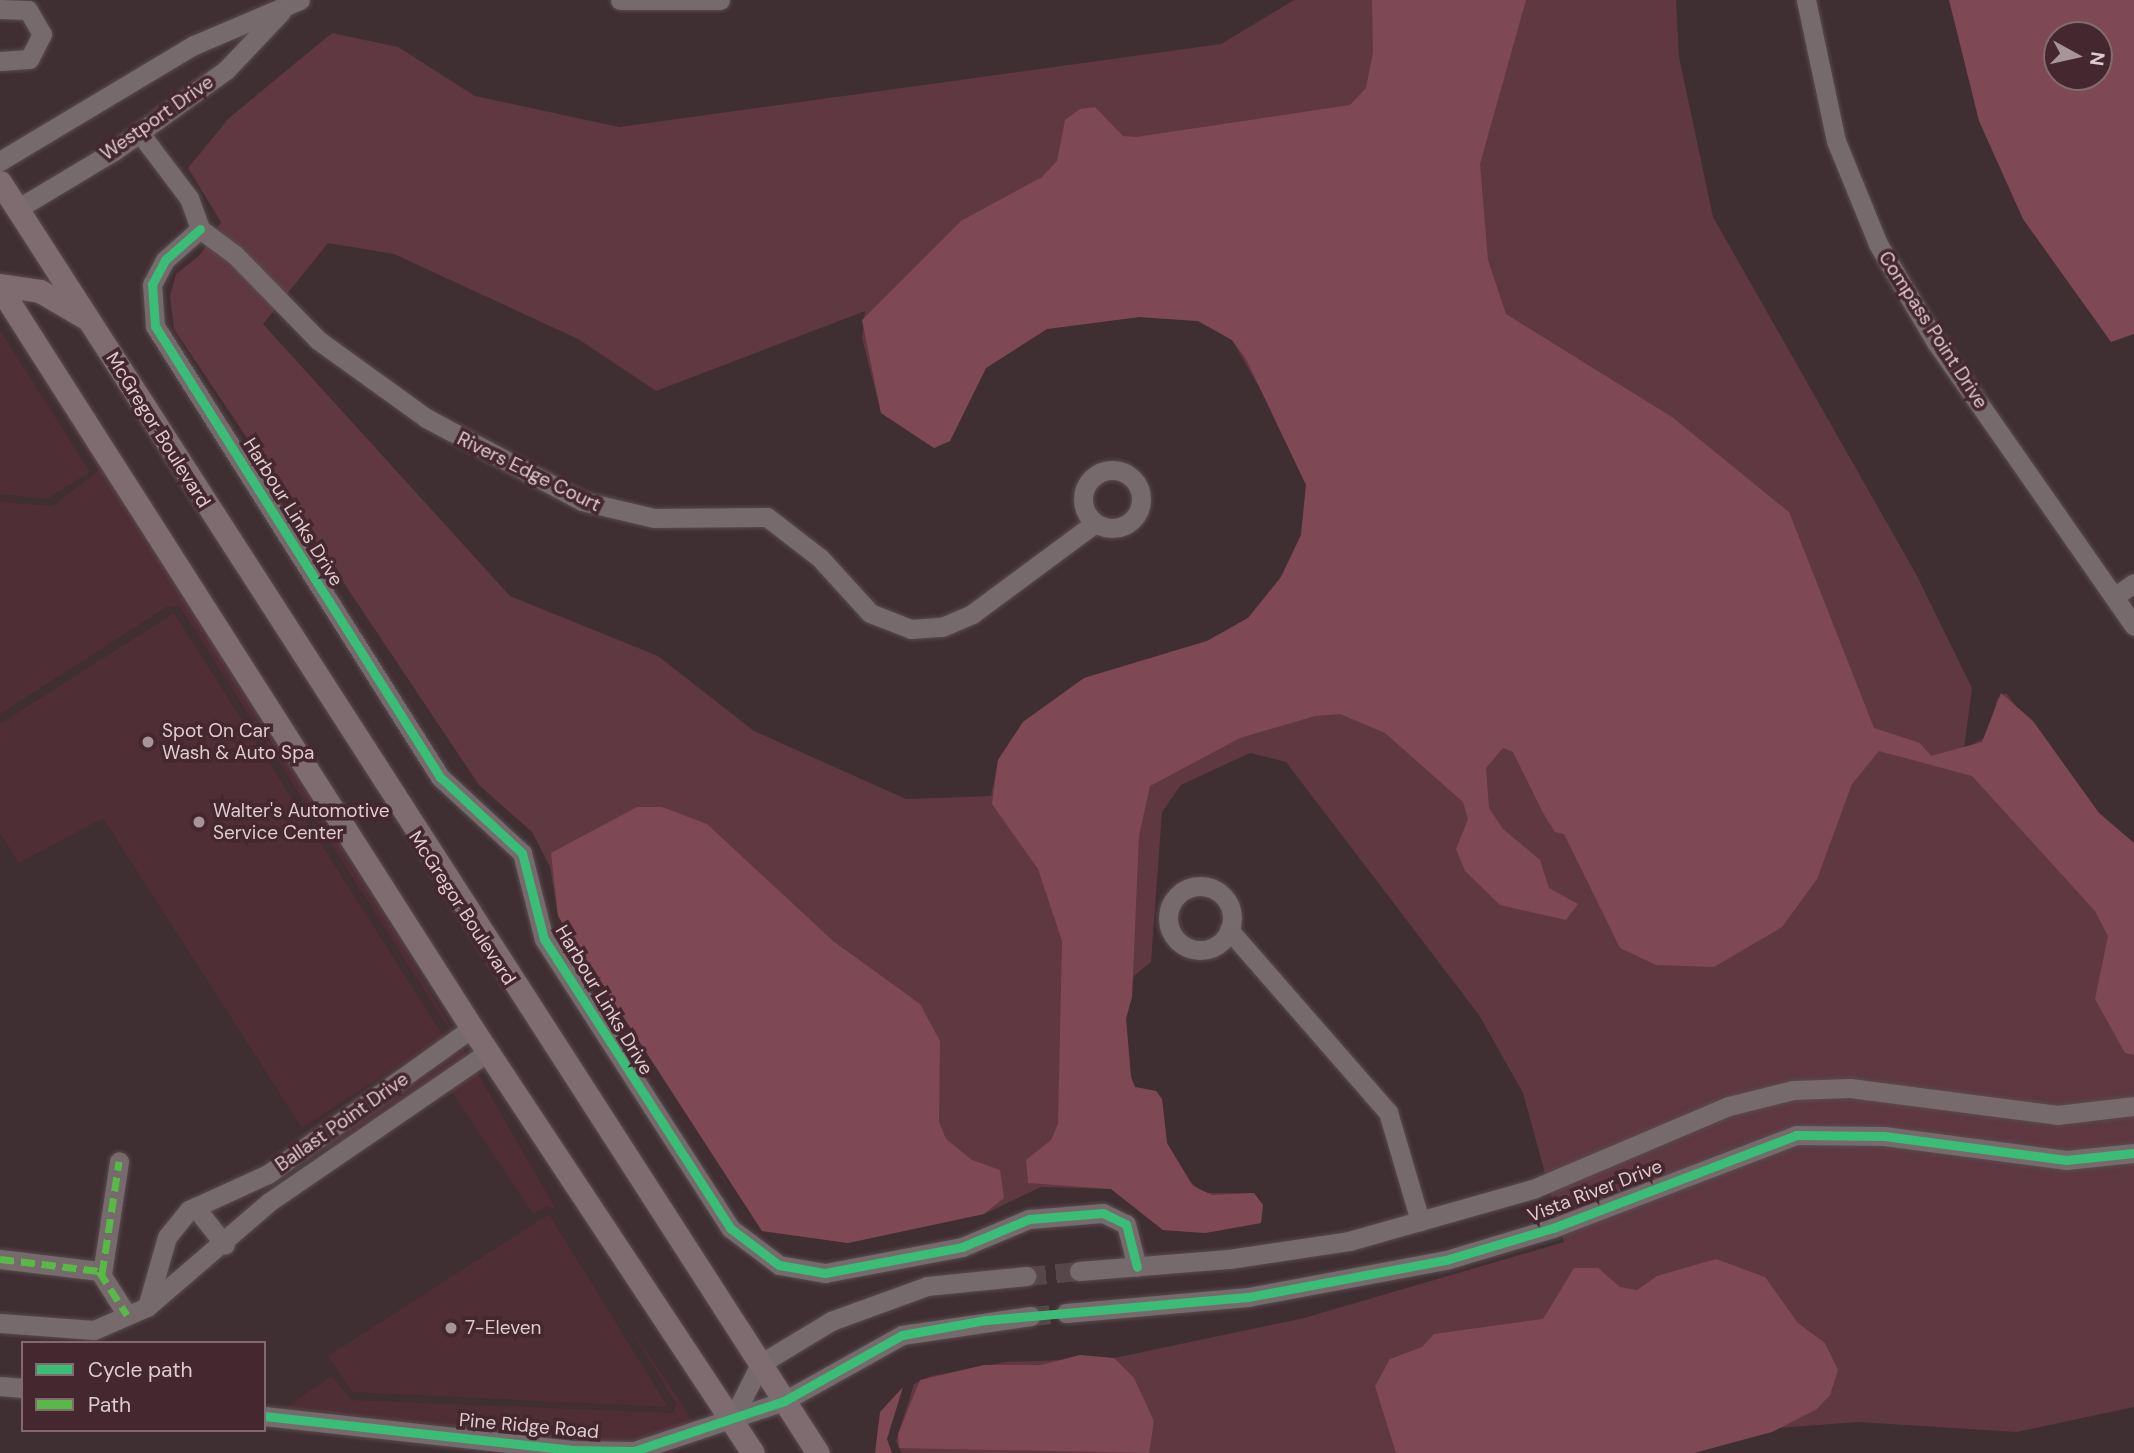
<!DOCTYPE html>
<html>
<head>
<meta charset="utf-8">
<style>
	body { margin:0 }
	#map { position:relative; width:2134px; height:1453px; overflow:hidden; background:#3f2e32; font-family:"DM Sans",sans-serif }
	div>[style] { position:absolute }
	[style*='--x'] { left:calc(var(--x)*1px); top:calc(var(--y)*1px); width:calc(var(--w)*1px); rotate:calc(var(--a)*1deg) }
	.built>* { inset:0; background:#4f2e36 }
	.green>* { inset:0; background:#5f3842 }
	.water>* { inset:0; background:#7f4855 }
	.minor-tunnel>* { height:19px; margin-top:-9.5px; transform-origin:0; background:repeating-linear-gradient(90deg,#57464a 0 19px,transparent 0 29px) }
	.roads { filter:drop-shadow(0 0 2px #594b4e) drop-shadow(0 0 2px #594b4e) }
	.minor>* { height:19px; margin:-9.5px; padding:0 9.5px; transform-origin:9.5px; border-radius:9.5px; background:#766a6d }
	.minor>.ring { margin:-9.5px; padding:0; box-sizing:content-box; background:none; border:19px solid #766a6d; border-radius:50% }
	.major>* { height:23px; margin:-11.5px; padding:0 11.5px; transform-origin:11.5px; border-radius:11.5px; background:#7e6c70 }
	.quiet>* { height:7px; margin-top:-3.5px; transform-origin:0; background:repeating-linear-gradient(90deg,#58b947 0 14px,transparent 0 21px) }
	.cycleway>* { height:9px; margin:-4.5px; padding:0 4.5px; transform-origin:4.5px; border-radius:4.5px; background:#3abd76 }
	.dots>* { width:19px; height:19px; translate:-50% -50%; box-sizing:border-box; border:4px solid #45282f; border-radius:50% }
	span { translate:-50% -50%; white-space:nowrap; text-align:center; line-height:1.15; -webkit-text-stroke:7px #45282f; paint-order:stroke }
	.street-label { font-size:19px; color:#dfccd0 }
	.poi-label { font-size:19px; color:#dfccd0 }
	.left { translate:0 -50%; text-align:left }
	.legend { position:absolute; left:21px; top:1341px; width:245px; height:91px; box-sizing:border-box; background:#45282f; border:2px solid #836a6f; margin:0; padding:9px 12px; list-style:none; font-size:21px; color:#dfccd0 }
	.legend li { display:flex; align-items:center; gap:14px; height:35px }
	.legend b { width:35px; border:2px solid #836a6f }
	.north { position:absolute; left:2043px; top:21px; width:70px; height:70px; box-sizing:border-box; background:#45282f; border:2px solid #836a6f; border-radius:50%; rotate:98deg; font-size:19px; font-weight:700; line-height:28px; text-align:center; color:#dfccd0 }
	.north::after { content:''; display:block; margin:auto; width:24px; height:32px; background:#a79599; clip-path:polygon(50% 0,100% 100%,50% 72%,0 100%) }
</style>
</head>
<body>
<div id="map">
	<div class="built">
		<div style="clip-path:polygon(0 308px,405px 948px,556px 1209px,546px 1206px,533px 1214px,447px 1085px,334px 1164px,313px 1132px,453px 1035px,180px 607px,168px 606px,0 714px,0 502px,53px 506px,99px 470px)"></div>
		<div style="clip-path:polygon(0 330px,90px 472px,47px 499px,0 494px)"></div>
		<div style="clip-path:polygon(174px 613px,444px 1037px,302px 1128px,103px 818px,19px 863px,0 833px,0 724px)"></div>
		<div style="clip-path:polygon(549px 1214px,668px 1407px,352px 1392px,328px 1356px)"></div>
		<div style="clip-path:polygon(624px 1318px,694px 1422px,632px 1441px,576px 1441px,286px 1408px,331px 1376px,352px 1400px,673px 1413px,676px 1403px)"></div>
	</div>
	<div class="green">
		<div style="clip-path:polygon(evenodd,1294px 0,1676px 0,1679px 57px,1713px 217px,1916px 574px,1972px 688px,1964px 749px,1988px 736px,1997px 699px,2006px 693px,2099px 813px,2134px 843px,2134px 1407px,2017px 1432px,1858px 1422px,1777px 1428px,1694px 1453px,902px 1453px,896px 1441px,914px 1384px,931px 1376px,1006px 1362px,1114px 1358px,1304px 1318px,1564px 1242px,1523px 1093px,1479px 1015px,1286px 762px,1250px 753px,1181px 785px,1162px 812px,1151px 962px,1134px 976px,1126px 1019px,1131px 1077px,1135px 1087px,1156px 1091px,1162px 1099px,1167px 1143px,1182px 1174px,1203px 1193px,1254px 1193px,1263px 1205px,1261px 1223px,1205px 1233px,1163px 1230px,1111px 1189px,1041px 1187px,984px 1214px,848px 1243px,762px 1231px,558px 916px,550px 867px,532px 832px,479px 785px,174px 329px,170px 296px,176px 274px,200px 255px,221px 222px,188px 168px,229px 118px,332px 33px,398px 47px,475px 96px,619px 127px,1221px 44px,1294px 0,328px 243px,394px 254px,578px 339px,656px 391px,865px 311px,862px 338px,881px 413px,934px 448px,950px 441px,986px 368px,1047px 329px,1139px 317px,1198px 321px,1232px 340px,1290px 441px,1306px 485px,1301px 535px,1281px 577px,1248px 618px,1207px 641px,1084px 678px,1023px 722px,998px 760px,991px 796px,906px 799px,754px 731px,658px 656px,510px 596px,263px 324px,328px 243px)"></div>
	</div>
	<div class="water">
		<div style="clip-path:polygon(1372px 0,1526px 0,1480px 164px,1488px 260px,1506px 314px,1672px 417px,1789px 512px,1874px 728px,1920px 743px,1931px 756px,1982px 742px,2001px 693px,2033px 721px,2099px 813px,2134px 843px,2134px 1055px,2125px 1053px,2095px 999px,2108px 936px,2095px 911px,1972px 776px,1879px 751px,1852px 784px,1817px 879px,1782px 927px,1714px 967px,1656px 965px,1620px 948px,1564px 834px,1555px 832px,1543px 813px,1513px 752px,1503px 748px,1486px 768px,1489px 808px,1503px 829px,1540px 860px,1549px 888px,1578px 904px,1566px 920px,1500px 905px,1465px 871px,1456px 849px,1468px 819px,1463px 802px,1385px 733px,1340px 714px,1315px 716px,1240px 738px,1150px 786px,1139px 836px,1132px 997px,1126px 1019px,1131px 1077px,1135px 1087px,1156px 1091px,1162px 1099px,1167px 1143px,1193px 1186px,1212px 1195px,1254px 1193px,1263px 1205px,1261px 1223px,1205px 1233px,1163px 1230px,1111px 1189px,1028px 1183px,1026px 1160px,1051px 1140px,1058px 1124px,1062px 941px,1038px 869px,992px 804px,998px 760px,1023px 722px,1084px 678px,1207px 641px,1248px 618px,1281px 577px,1301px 535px,1306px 485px,1246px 359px,1232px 340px,1198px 321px,1139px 317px,1047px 329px,986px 368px,950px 441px,934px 448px,881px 413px,862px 320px,961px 221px,1042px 177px,1057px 161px,1065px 120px,1080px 109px,1095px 107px,1123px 136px,1136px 137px,1350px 105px,1366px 88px,1373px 52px)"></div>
		<div style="clip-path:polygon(evenodd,1949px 0,2134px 0,2134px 334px,2111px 342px,2023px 219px,1979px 121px,1949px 0,2099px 35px,2099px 77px,2057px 77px,2057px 35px,2099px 35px)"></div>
		<div style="clip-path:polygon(637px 807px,662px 807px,707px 824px,833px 941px,920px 1004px,940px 1041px,939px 1122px,946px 1139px,972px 1160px,1000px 1170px,1004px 1198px,984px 1214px,848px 1243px,762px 1231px,558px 916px,551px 853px)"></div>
		<div style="clip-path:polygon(1716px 1259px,1765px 1277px,1798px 1323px,1825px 1343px,1838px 1370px,1830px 1395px,1817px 1409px,1772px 1432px,1694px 1453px,1396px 1453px,1375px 1386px,1390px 1359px,1422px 1347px,1434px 1334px,1543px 1319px,1574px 1268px,1598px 1268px,1620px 1287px,1637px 1290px,1657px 1276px)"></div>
		<div style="clip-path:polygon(1080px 1355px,1114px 1358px,1134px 1378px,1154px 1421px,1149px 1453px,899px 1448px,898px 1434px,920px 1380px,984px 1365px,1041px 1365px)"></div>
		<div style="clip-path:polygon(903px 1387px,887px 1439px,892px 1453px,875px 1453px,880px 1412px)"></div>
	</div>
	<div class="minor-tunnel">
		<div style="--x:1027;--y:1276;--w:52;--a:-5.5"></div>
		<div style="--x:1031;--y:1316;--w:35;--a:-5"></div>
	</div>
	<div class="roads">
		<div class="minor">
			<div style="--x:620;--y:0;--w:100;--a:0"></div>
			<div style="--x:1806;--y:0;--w:144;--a:78"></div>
			<div style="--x:1836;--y:141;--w:111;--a:67.8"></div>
			<div style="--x:1878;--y:244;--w:114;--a:59.4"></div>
			<div style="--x:1936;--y:342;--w:346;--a:55.1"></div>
			<div style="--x:0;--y:9;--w:28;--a:2"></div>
			<div style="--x:28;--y:10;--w:28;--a:60"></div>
			<div style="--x:42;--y:34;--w:28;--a:117"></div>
			<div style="--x:29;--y:59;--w:29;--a:176"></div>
			<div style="--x:139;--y:132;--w:83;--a:52.9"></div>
			<div style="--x:189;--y:198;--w:33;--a:70"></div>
			<div style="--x:200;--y:229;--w:44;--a:36.6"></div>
			<div style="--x:235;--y:255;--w:119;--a:45.7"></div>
			<div style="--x:318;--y:340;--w:133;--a:35.8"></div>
			<div style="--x:426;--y:418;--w:177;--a:28"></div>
			<div style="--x:582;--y:501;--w:74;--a:13.3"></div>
			<div style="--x:654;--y:518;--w:113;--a:-0.5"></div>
			<div style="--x:767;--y:517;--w:67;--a:37.7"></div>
			<div style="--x:820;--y:558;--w:74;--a:47.7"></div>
			<div style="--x:870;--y:613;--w:44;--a:21.3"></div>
			<div style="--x:911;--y:629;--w:31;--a:-4"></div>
			<div style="--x:942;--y:627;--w:33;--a:-23"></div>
			<div style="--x:972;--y:614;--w:153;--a:-36.5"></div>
			<div style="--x:0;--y:161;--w:226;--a:-30.9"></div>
			<div style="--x:194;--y:45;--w:115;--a:-23"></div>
			<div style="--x:17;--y:209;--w:113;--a:-30.9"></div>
			<div style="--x:114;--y:151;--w:138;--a:-35.9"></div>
			<div style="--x:226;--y:70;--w:80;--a:-46.5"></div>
			<div style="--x:200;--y:229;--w:47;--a:138.5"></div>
			<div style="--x:165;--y:260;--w:27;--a:118"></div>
			<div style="--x:152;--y:284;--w:42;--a:85.9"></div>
			<div style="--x:155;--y:326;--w:534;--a:57.71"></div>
			<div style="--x:440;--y:777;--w:112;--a:42.8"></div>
			<div style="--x:522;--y:853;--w:89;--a:75.7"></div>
			<div style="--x:544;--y:939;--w:344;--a:57.2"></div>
			<div style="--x:730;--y:1228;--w:61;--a:37.1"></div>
			<div style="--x:779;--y:1265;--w:47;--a:9.9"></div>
			<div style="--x:825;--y:1273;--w:139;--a:-10.7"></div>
			<div style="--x:962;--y:1247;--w:73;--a:-22.7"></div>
			<div style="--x:1029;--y:1219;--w:74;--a:-4.6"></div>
			<div style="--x:1103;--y:1213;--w:25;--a:26"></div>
			<div style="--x:1126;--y:1224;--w:44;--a:75.7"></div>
			<div class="ring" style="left:1083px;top:470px;width:39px;height:39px"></div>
			<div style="--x:2114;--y:597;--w:24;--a:-35"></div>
			<div class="ring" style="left:1168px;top:886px;width:45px;height:45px"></div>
			<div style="--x:1229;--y:930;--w:242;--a:48.9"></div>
			<div style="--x:1388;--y:1112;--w:114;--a:73.6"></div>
			<div style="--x:195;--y:1207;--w:48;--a:51.7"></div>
			<div style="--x:0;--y:1259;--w:100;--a:6.9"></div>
			<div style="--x:99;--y:1271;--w:52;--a:57.5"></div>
			<div style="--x:1079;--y:1271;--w:150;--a:-4.6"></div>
			<div style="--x:1229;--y:1259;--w:121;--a:-8.5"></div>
			<div style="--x:1349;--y:1241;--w:191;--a:-15.8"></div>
			<div style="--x:1533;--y:1189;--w:213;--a:-23"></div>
			<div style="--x:1729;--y:1106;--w:66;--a:-14"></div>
			<div style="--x:1793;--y:1090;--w:57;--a:-2"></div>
			<div style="--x:1850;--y:1088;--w:209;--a:7.4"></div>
			<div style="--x:2057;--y:1115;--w:78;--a:-6.7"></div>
			<div style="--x:102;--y:1274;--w:114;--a:-81.4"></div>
			<div style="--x:147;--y:1307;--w:73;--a:-74.1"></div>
			<div style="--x:167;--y:1237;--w:35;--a:-51"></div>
			<div style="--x:189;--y:1210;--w:87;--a:-24.5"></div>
			<div style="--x:268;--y:1174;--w:251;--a:-35.6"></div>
			<div style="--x:1066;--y:1313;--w:183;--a:-5"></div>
			<div style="--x:1248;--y:1297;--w:201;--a:-10.6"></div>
			<div style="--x:1446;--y:1260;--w:112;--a:-16.7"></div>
			<div style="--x:1553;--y:1228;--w:260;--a:-20.9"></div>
			<div style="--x:1796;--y:1135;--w:88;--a:0.7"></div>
			<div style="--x:1884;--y:1136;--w:184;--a:7.5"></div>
			<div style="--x:2066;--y:1160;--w:68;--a:-5.9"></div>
			<div style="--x:0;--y:1323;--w:94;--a:4.3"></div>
			<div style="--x:94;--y:1330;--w:58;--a:-23.5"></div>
			<div style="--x:147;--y:1307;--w:161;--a:-40.7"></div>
			<div style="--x:269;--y:1202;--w:265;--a:-34.4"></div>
			<div style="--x:0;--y:1386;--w:23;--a:5"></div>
			<div style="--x:264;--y:1416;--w:308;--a:6.3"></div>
			<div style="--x:570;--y:1450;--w:64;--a:0.9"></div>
			<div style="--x:634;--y:1451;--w:158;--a:-18.4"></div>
			<div style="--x:784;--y:1401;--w:135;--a:-29.2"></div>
			<div style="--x:902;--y:1335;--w:130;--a:-8.4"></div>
			<div style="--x:732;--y:1420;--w:63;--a:-63.4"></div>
			<div style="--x:760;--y:1364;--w:83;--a:-31.2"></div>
			<div style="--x:831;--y:1321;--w:102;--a:-20"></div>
			<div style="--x:927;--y:1286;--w:100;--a:-5.7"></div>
		</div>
		<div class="major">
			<div style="--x:0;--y:182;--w:1511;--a:57.24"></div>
			<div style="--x:0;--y:285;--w:40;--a:8.5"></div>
			<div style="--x:40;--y:291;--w:51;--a:30.6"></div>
			<div style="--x:0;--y:288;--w:878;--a:57.47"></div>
			<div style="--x:472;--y:1028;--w:509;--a:56.53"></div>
		</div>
	</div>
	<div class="quiet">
		<div style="--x:0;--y:1259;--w:100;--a:6.9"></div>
		<div style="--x:99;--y:1271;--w:52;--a:57.5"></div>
		<div style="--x:102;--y:1274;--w:114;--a:-81.4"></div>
	</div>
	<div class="cycleway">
		<div style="--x:200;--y:229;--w:47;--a:138.5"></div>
		<div style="--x:165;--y:260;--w:27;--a:118"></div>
		<div style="--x:152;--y:284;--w:42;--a:85.9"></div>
		<div style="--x:155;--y:326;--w:534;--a:57.71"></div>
		<div style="--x:440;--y:777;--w:112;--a:42.8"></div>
		<div style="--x:522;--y:853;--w:89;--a:75.7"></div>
		<div style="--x:544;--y:939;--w:344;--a:57.2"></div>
		<div style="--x:730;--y:1228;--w:61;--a:37.1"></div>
		<div style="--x:779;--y:1265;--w:47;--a:9.9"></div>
		<div style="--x:825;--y:1273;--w:139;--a:-10.7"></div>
		<div style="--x:962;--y:1247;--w:73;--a:-22.7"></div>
		<div style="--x:1029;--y:1219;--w:74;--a:-4.6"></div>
		<div style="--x:1103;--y:1213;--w:25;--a:26"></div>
		<div style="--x:1126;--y:1224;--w:44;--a:75.7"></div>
		<div style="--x:264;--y:1416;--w:308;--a:6.3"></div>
		<div style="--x:570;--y:1450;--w:64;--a:0.9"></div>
		<div style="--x:634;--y:1451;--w:158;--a:-18.4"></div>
		<div style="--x:784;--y:1401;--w:135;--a:-29.2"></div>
		<div style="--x:902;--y:1335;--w:84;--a:-10.2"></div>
		<div style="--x:985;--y:1320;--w:264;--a:-5"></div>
		<div style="--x:1248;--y:1297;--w:201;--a:-10.6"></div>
		<div style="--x:1446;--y:1260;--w:112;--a:-16.7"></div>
		<div style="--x:1553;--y:1228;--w:260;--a:-20.9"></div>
		<div style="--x:1796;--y:1135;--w:88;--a:0.7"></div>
		<div style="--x:1884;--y:1136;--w:184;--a:7.5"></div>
		<div style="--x:2066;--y:1160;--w:68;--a:-5.9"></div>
	</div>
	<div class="dots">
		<div style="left:148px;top:742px;background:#a79599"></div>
		<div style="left:199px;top:822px;background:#a79599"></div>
		<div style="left:451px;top:1328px;background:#a79599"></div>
	</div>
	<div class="street-label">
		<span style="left:157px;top:118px;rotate:-35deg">Westport Drive</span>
		<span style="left:1933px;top:330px;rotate:57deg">Compass Point Drive</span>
		<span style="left:158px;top:430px;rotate:58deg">McGregor Boulevard</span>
		<span style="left:529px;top:472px;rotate:26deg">Rivers Edge Court</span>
		<span style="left:293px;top:512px;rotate:58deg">Harbour Links Drive</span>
		<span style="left:462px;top:908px;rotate:57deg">McGregor Boulevard</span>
		<span style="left:604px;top:1000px;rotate:59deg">Harbour Links Drive</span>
		<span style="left:342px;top:1122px;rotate:-35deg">Ballast Point Drive</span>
		<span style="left:1595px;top:1191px;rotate:-21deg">Vista River Drive</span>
		<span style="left:529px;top:1426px;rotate:5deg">Pine Ridge Road</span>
	</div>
	<div class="poi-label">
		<span class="left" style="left:162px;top:742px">Spot On Car<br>Wash &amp; Auto Spa</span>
		<span class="left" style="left:213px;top:822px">Walter's Automotive<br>Service Center</span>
		<span class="left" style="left:465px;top:1328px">7-Eleven</span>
	</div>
	<ul class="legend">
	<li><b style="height:9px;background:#3abd76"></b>Cycle path</li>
	<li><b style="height:9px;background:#58b947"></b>Path</li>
	</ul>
	<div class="north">N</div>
</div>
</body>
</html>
